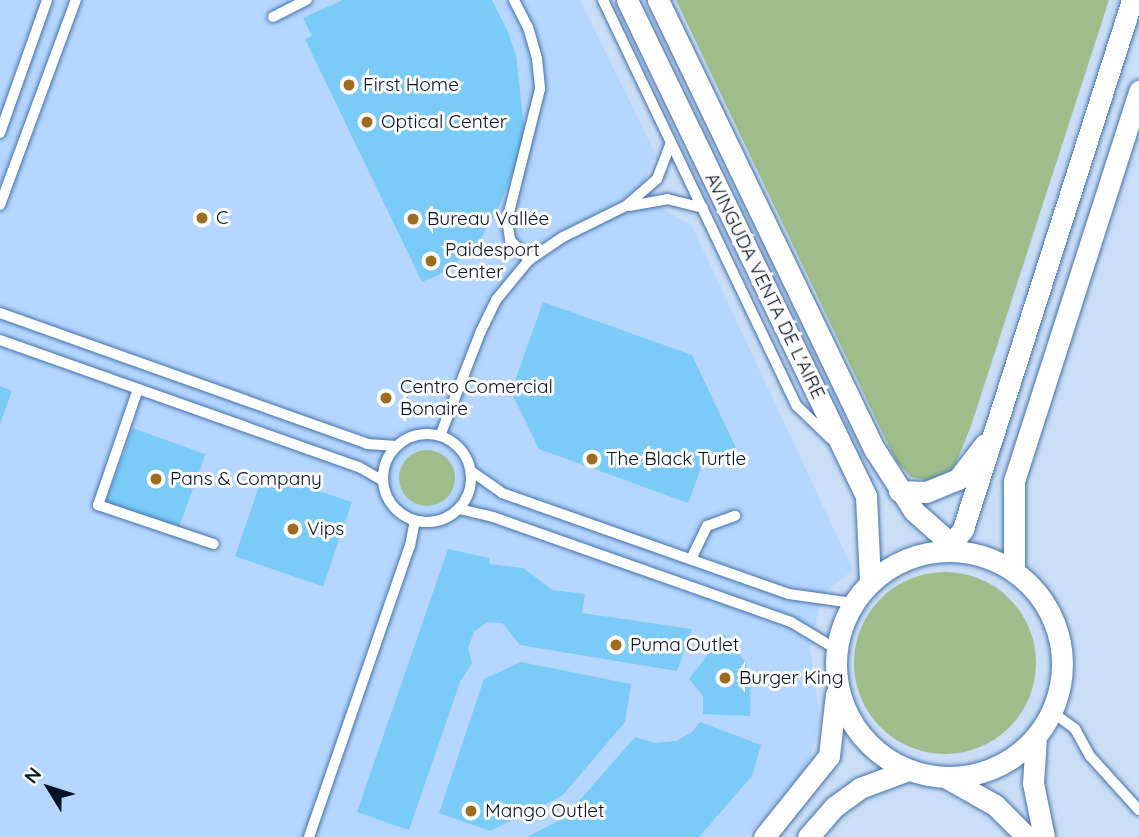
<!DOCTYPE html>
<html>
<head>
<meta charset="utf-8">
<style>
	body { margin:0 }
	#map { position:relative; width:1139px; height:837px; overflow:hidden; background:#cadef7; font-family:Quicksand,sans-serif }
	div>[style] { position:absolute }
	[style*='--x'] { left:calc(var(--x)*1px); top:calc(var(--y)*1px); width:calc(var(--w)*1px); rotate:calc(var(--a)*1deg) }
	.built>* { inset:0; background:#b5d6ff }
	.green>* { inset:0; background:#9ebd8b }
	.round { border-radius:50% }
	.building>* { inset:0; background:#7acbf7; transform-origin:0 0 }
	.roads { filter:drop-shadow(0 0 2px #4472aa) drop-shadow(0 0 2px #4472aa) }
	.service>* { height:10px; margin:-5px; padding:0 5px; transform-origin:5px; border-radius:5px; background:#fff }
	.service>.ring { margin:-5px; padding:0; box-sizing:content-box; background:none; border:10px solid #fff; border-radius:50% }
	.minor>* { height:21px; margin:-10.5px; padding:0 10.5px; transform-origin:10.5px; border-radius:10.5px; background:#fff }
	.minor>.ring { margin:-10.5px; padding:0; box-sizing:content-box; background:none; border:21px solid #fff; border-radius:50% }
	.dots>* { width:19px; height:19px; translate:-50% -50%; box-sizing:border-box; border:4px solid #fdfdfd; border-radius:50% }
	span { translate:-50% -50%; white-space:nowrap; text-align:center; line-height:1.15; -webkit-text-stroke:6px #fdfdfd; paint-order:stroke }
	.poi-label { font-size:19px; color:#011126 }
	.left { translate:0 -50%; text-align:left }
	.street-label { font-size:19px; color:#011126 }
	.north { position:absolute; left:14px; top:753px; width:70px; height:70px; -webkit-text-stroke:5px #fdfdfd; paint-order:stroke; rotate:308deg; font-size:19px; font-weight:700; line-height:28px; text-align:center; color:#011126 }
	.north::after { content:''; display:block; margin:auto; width:24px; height:32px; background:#011126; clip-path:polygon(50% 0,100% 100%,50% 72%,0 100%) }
</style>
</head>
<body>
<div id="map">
	<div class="built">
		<div style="clip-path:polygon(0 0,580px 0,656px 155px,645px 179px,661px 207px,692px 226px,853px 570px,822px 595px,810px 648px,820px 721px,808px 766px,746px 837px,0 837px)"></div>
	</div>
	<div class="green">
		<div style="clip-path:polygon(676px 0,1109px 0,971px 426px,954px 468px,930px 481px,911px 477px,896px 461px)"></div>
		<div class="round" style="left:399px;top:450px;width:56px;height:56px"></div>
		<div class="round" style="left:854px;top:572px;width:182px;height:182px"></div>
	</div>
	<div class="building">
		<div style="clip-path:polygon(343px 0,492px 0,508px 32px,516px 56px,524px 126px,518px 161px,497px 211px,478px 243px,447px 271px,422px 282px,305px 39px,312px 36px,303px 18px)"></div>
		<div style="clip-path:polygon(543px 302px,692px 355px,736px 448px,702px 466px,688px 503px,539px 449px,511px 392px)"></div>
		<div style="clip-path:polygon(0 386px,12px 391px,0 424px)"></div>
		<div style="left:133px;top:428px;width:77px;height:81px;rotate:20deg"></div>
		<div style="left:264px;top:472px;width:93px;height:89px;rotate:19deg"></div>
		<div style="clip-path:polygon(448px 549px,489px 558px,490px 564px,523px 568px,553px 590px,585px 594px,582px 613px,692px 629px,677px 671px,520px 645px,502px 623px,487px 622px,474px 632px,468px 648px,472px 663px,460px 682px,409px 830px,357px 812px)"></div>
		<div style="clip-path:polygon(724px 634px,745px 662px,751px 681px,750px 716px,703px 714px,703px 696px,689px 679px)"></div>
		<div style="clip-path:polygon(521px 662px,631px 684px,625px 722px,562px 796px,490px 831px,439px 813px,484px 679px)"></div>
		<div style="clip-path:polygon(700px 722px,761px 745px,752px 776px,699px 837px,527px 837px,564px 818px,635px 737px,655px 743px,676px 741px,692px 732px)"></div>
	</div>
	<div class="roads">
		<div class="service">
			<div style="--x:514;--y:0;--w:30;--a:63"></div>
			<div style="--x:528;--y:27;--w:33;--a:74"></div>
			<div style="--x:537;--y:59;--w:30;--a:84"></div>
			<div style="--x:540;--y:89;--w:135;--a:104.1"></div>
			<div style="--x:507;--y:220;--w:20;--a:81"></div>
			<div style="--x:510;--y:240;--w:28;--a:46"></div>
			<div style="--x:603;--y:0;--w:450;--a:64.5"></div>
			<div style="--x:797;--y:406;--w:47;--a:44.1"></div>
			<div style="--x:273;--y:17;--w:38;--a:-27"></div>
			<div style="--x:0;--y:133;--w:141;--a:-70.5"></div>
			<div style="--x:0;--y:205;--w:219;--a:-69.7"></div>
			<div style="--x:629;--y:206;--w:39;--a:-10"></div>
			<div style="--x:667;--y:199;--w:37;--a:14"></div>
			<div style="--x:0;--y:313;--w:390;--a:19.6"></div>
			<div style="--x:367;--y:444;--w:30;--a:4"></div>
			<div style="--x:0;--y:340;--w:381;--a:19.5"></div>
			<div style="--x:359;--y:467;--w:28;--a:30"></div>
			<div style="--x:138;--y:389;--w:123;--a:109"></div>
			<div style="--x:98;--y:505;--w:122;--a:18.6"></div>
			<div class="ring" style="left:383px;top:434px;width:78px;height:78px"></div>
			<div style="--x:440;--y:436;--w:113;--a:-68.7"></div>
			<div style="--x:481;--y:331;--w:34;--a:-64"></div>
			<div style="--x:496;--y:300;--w:52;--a:-50.5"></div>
			<div style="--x:529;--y:260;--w:41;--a:-34.1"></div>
			<div style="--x:563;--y:237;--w:70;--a:-26.2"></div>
			<div style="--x:626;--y:206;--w:41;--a:-41.1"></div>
			<div style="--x:657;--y:179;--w:39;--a:-69"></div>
			<div style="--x:471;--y:471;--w:38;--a:35"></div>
			<div style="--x:502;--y:493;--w:304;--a:19.4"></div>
			<div style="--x:789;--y:594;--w:64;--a:8.1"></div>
			<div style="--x:459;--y:509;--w:35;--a:13"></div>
			<div style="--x:493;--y:517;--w:316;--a:19.4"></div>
			<div style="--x:791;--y:622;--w:52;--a:31"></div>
			<div style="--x:691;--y:559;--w:37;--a:-64"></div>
			<div style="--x:707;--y:526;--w:30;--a:-20"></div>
			<div style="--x:1052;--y:712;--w:29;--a:36"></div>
			<div style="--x:1075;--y:729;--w:31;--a:61"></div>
			<div style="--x:1090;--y:756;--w:73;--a:47.8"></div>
			<div style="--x:309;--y:837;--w:308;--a:-70.9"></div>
			<div style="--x:410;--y:546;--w:25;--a:-79"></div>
		</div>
		<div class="minor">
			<div style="--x:627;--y:0;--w:551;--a:64.27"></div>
			<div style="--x:866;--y:496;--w:85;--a:87.3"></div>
			<div style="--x:658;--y:0;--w:500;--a:64.3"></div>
			<div style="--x:875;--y:450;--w:72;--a:57.4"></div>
			<div style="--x:914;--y:511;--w:59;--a:41.6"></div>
			<div style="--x:899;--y:491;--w:27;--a:2"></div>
			<div style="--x:926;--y:492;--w:35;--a:-22"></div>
			<div style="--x:958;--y:479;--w:44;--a:-52.4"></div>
			<div style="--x:947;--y:549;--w:26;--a:-51"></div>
			<div style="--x:963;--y:529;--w:555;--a:-72.28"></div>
			<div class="ring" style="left:836px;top:551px;width:205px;height:205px"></div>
			<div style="--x:1014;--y:569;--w:88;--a:-90"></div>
			<div style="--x:1014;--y:481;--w:410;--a:-72.2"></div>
			<div style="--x:1036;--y:737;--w:46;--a:93.7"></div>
			<div style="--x:1033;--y:783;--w:55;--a:78.5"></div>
			<div style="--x:947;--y:778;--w:55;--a:29.4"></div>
			<div style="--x:995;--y:805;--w:45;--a:45"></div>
			<div style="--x:764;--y:837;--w:104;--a:-51.3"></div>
			<div style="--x:829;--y:756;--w:62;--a:-83.6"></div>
			<div style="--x:808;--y:837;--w:40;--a:-49"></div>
			<div style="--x:834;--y:807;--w:32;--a:-36"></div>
			<div style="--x:860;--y:788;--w:51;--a:-20.6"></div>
		</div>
	</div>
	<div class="dots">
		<div style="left:349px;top:85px;background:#9d6c1f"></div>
		<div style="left:367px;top:122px;background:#9d6c1f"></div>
		<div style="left:202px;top:218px;background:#9d6c1f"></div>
		<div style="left:413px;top:219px;background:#9d6c1f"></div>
		<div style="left:431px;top:261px;background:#9d6c1f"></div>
		<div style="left:386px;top:398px;background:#9d6c1f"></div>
		<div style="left:592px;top:459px;background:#9d6c1f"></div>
		<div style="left:156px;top:479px;background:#9d6c1f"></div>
		<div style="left:293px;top:529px;background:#9d6c1f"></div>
		<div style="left:616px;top:645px;background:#9d6c1f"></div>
		<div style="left:725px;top:678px;background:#9d6c1f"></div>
		<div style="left:471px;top:811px;background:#9d6c1f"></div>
	</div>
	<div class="poi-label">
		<span class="left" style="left:363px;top:85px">First Home</span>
		<span class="left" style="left:381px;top:122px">Optical Center</span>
		<span class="left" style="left:216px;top:218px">C</span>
		<span class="left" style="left:427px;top:219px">Bureau Vallée</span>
		<span class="left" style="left:445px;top:261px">Paidesport<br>Center</span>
		<span class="left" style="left:400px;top:398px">Centro Comercial<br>Bonaire</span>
		<span class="left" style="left:606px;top:459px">The Black Turtle</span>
		<span class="left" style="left:170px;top:479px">Pans &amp; Company</span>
		<span class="left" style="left:307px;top:529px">Vips</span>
		<span class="left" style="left:630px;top:645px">Puma Outlet</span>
		<span class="left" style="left:739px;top:678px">Burger King</span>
		<span class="left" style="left:485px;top:811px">Mango Outlet</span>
	</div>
	<div class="street-label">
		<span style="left:765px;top:286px;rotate:64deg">AVINGUDA VENTA DE L'AIRE</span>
	</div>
	<div class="north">N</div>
</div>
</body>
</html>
